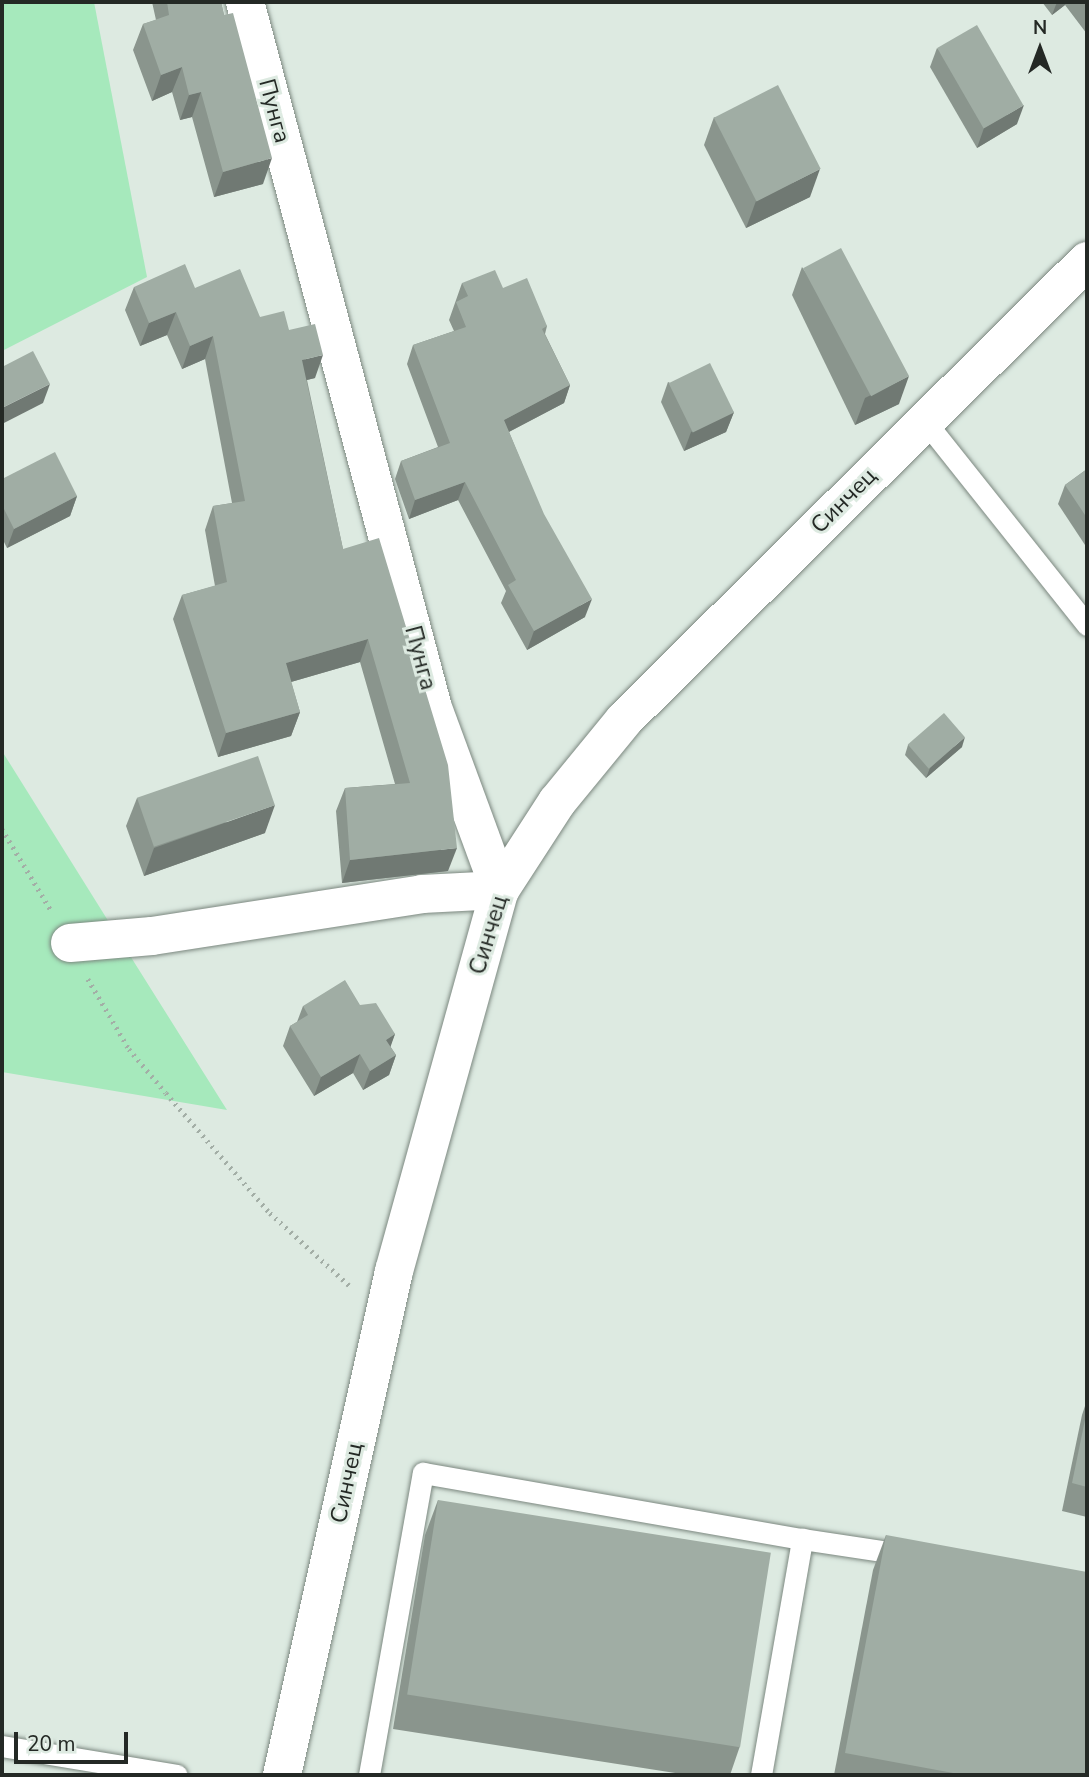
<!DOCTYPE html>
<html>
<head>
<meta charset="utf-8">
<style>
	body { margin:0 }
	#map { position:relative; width:1089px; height:1777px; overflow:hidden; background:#ddeae1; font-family:"Nunito Sans",sans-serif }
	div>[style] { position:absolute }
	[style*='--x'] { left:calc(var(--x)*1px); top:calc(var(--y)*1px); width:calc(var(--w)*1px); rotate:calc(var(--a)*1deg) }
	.green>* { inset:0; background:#a6e9bc }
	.path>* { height:4.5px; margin-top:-2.25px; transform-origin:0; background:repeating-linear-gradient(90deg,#a3aea6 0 2px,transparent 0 7px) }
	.roads { filter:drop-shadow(0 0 2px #7c8880) drop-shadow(0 0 2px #7c8880) }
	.service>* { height:21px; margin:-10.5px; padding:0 10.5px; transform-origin:10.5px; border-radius:10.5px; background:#fff }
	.minor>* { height:38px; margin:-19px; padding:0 19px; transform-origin:19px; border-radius:19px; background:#fff }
	.wall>* { inset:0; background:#8a958d }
	.shaded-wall>* { inset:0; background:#707973 }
	.building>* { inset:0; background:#a0ada4; transform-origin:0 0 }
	span { translate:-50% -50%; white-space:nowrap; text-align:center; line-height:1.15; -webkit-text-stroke:6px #ddeae1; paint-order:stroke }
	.street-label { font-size:23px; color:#242925 }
	.frame { position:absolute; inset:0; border:4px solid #242925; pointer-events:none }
	.north { position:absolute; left:1005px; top:14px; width:70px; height:70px; -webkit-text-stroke:5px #ddeae1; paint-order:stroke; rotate:0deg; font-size:19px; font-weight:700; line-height:28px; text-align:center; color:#242925 }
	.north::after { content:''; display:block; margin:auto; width:24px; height:32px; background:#242925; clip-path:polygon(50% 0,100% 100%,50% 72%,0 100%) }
	.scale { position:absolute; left:14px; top:1732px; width:114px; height:32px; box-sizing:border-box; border:4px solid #242925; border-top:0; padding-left:9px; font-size:21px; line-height:24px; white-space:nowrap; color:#242925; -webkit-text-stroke:5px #ddeae1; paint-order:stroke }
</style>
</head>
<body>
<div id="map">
	<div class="green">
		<div style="clip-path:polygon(2px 2px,94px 2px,147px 277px,2px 351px)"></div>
		<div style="clip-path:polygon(2px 751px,107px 919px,227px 1110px,2px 1072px)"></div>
	</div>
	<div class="path">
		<div style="--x:2;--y:829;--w:97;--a:58.9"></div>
		<div style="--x:88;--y:979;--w:81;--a:59.6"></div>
		<div style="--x:129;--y:1049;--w:57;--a:49.9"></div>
		<div style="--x:166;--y:1093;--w:159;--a:49.1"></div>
		<div style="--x:270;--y:1213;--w:110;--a:42.4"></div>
	</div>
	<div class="roads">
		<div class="service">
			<div style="--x:924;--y:420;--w:262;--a:51.5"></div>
			<div style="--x:2;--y:1746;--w:177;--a:9.4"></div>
			<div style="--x:369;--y:1775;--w:307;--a:-79.9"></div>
			<div style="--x:423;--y:1473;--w:385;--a:9.9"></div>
			<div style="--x:761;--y:1775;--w:240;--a:-80.1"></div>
			<div style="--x:802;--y:1539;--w:108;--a:8.5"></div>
		</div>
		<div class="minor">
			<div style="--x:70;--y:943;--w:82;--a:-4.9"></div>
			<div style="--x:152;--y:936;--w:273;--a:-8.8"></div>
			<div style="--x:422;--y:894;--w:78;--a:-2.9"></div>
			<div style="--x:500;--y:890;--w:194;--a:-110.2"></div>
			<div style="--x:433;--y:708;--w:731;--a:-104.91"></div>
			<div style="--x:282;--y:1775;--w:516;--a:-77.47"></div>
			<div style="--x:394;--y:1271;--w:395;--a:-74.5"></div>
			<div style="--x:500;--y:890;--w:105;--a:-57.1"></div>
			<div style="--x:557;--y:802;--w:106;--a:-50.7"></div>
			<div style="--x:624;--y:720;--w:652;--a:-44.75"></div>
		</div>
	</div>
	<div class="wall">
		<div style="clip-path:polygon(152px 2px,221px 2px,263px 184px,214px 197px,192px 117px,180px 120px,172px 92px,152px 101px,133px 50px,143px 24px,156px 20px)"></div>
		<div style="clip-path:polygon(1042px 2px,1087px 2px,1087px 34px,1065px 5px,1052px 15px)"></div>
		<div style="clip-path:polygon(937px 48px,1017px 124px,977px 148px,930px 67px)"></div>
		<div style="clip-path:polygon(714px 117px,810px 197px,746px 228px,704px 145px)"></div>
		<div style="clip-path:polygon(802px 267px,899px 404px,855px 425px,792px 295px)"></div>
		<div style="clip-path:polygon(462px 283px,503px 288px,547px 326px,545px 334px,570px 385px,564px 403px,509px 432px,585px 617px,527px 650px,501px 603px,506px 591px,458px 500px,409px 519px,395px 479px,401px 461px,438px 447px,407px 364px,413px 345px,454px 331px,449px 320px)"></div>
		<div style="clip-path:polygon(134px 287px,195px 288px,289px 330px,315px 378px,307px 380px,343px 549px,448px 871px,342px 883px,336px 811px,345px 788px,395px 784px,360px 662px,291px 682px,300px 712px,291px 736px,218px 757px,173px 619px,182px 595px,215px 586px,205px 530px,213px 506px,232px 503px,205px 359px,182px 369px,167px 335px,140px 346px,125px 310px)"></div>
		<div style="clip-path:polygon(668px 382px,734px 412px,726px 432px,684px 451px,661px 402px)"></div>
		<div style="clip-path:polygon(1087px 469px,1087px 548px,1058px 504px,1065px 485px)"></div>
		<div style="clip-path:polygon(2px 479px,77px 496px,70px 516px,7px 548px,2px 538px)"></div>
		<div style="clip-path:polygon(908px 745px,962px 747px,926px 778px,905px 755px)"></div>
		<div style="clip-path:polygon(137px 798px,265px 833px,144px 876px,126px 826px)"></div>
		<div style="clip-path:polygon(360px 1005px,395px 1034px,390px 1046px,396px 1055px,389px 1075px,363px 1090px,353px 1073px,314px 1096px,283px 1046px,290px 1026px,297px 1022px,303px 1006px)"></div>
		<div style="clip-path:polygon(1087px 1400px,1087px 1517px,1062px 1511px,1082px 1415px)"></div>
		<div style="clip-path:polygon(438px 1500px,740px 1746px,730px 1775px,688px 1775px,393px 1729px,425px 1535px)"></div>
		<div style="clip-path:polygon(886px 1535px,1087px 1775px,834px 1775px,873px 1570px)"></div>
	</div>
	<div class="shaded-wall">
		<div style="clip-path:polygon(1057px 2px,1066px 2px,1065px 5px,1052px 15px)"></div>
		<div style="clip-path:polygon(182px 67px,172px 92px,152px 101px,161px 75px)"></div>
		<div style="clip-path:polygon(201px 92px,192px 117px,180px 120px,189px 95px)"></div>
		<div style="clip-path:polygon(1024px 105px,1017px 124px,977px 148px,984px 128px)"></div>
		<div style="clip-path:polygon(272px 158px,263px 184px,214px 197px,223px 172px)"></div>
		<div style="clip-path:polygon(820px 169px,810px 197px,746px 228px,756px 201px)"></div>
		<div style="clip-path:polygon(176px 312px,167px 335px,140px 346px,149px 323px)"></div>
		<div style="clip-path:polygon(213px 336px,205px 359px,182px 369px,190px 346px)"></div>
		<div style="clip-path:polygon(323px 355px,315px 378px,294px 383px,302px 360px)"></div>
		<div style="clip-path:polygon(909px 376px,899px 404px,855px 425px,865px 398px)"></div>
		<div style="clip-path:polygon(50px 384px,43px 403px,2px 424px,2px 408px)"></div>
		<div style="clip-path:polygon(570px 385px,564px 403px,497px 438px,504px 420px)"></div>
		<div style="clip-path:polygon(734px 412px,726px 432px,684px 451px,691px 432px)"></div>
		<div style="clip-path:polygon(465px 482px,458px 500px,409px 519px,415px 500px)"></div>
		<div style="clip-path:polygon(77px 496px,70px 516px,7px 548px,14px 529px)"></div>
		<div style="clip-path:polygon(592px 599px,585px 617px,527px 650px,534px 631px)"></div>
		<div style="clip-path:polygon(368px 639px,360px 662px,277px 686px,286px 663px)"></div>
		<div style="clip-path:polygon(300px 712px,291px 736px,218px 757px,226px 733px)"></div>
		<div style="clip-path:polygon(965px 737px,962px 747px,926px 778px,930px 768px)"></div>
		<div style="clip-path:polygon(275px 805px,265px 833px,144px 876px,154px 848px)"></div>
		<div style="clip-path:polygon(457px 848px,448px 871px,342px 883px,350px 860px)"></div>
		<div style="clip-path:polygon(395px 1034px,388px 1054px,386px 1040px)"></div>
		<div style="clip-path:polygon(360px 1054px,353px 1073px,314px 1096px,321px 1077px)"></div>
		<div style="clip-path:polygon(396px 1055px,389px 1075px,363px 1090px,370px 1071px)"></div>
	</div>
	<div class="building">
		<div style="clip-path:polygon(167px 2px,221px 2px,224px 15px,233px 13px,272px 158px,223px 172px,201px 92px,189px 95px,182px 67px,161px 75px,143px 24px,169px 15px)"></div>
		<div style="left:977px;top:25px;width:93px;height:46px;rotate:60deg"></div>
		<div style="left:778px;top:85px;width:94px;height:72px;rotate:63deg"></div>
		<div style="left:841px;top:248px;width:145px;height:43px;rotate:62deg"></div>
		<div style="clip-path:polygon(185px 264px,195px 288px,240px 269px,260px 317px,284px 311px,289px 330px,315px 324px,323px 355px,302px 360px,343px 549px,379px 538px,448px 765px,457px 848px,350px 860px,345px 788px,410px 783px,368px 639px,286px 663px,300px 712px,226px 733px,182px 595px,227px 582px,213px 506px,245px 501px,213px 336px,190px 346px,176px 312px,149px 323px,134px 287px)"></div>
		<div style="clip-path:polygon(495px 270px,503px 288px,527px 278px,547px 326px,542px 329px,570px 385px,504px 420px,544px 514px,592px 599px,534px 631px,508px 585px,516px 580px,465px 482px,415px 500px,401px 461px,450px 443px,413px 345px,466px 327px,456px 302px,468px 296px,462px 283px)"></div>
		<div style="clip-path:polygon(33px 351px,50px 384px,2px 408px,2px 367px)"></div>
		<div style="left:710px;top:363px;width:55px;height:46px;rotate:64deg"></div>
		<div style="clip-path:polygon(55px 452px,77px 496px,14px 529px,2px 505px,2px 479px)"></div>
		<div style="clip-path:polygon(1087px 469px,1087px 518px,1065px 485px)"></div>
		<div style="left:944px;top:713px;width:32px;height:48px;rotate:49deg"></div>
		<div style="left:258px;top:756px;width:52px;height:128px;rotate:71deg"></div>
		<div style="clip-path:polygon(345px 980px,360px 1005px,376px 1003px,395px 1034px,386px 1040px,396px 1055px,370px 1071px,360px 1054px,321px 1077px,290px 1026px,308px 1015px,303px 1006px)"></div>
		<div style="clip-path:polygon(1087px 1410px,1087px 1487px,1072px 1483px)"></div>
		<div style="left:438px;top:1500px;width:337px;height:197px;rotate:9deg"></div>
		<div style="clip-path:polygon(886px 1535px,1087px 1572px,1087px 1775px,964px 1775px,845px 1753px)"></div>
	</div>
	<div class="street-label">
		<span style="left:274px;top:111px;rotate:75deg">Пунга</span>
		<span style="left:844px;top:501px;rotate:-45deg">Синчец</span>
		<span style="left:420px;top:658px;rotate:75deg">Пунга</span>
		<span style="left:489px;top:935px;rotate:-73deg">Синчец</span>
		<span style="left:347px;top:1483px;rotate:-78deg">Синчец</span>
	</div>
	<div class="frame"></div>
	<div class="north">N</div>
	<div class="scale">20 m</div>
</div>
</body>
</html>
